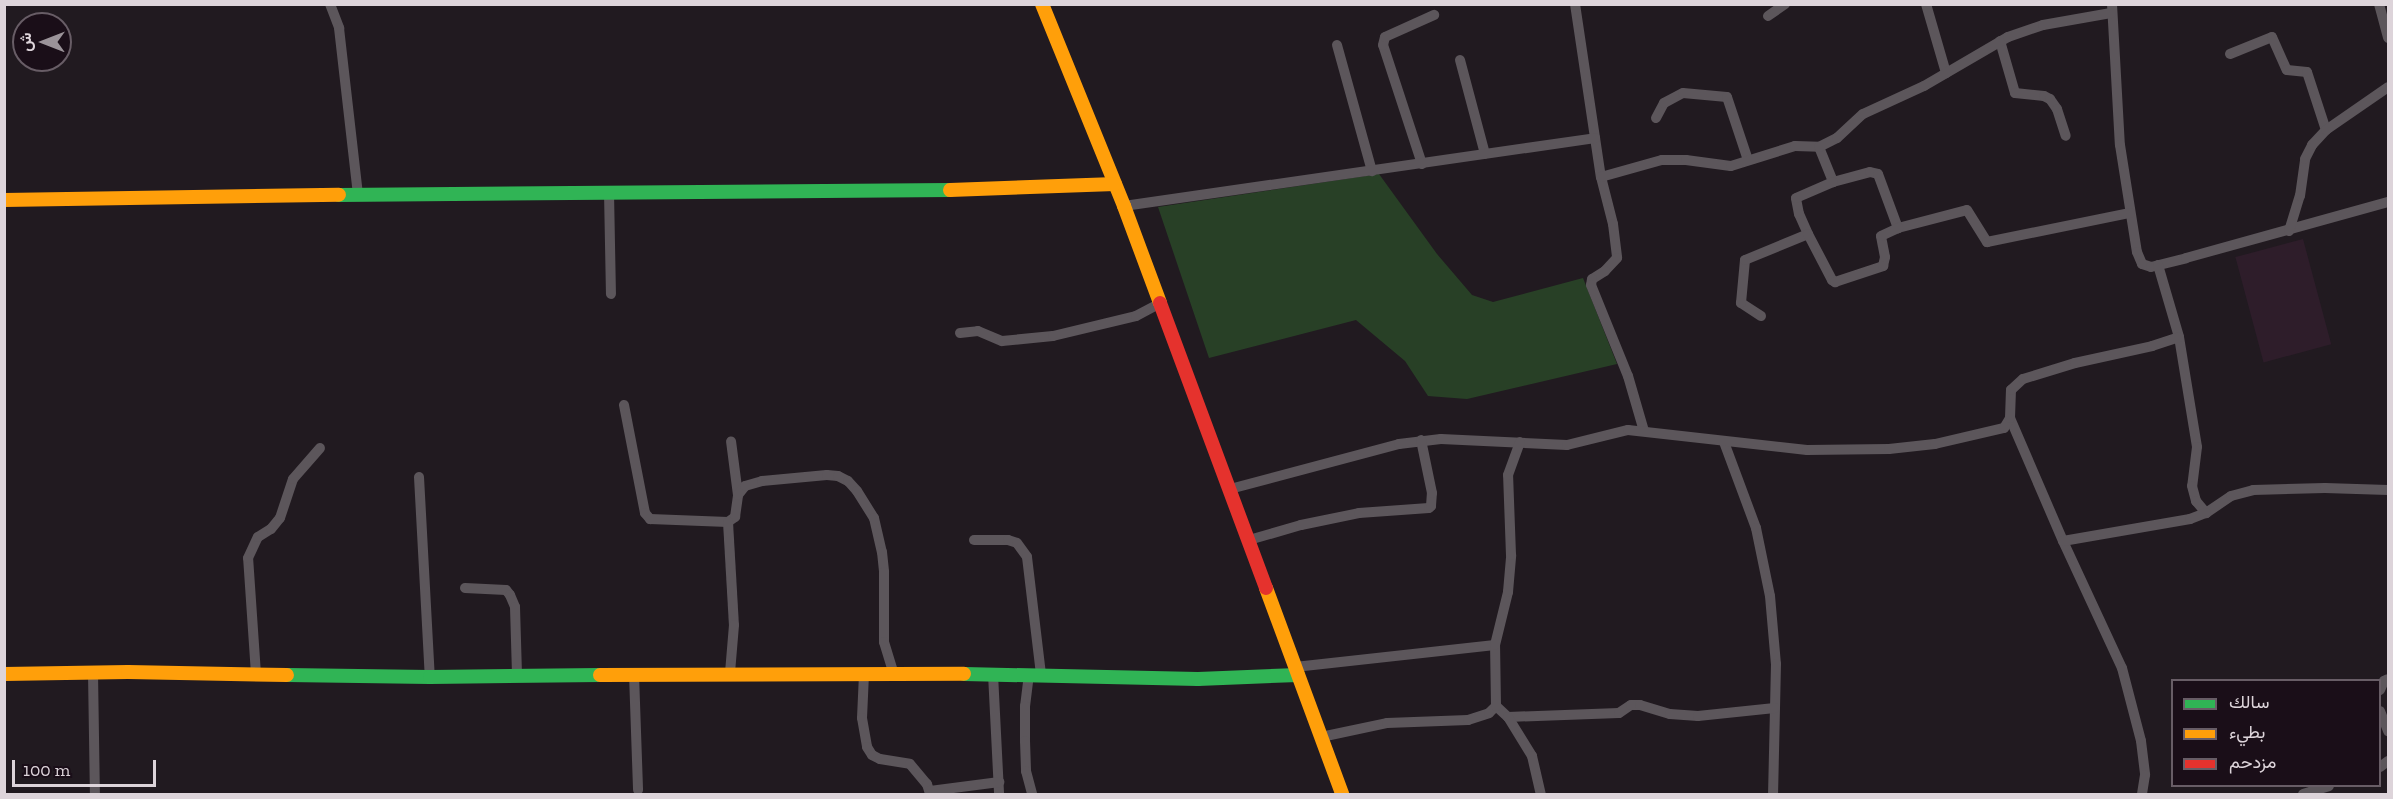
<!DOCTYPE html>
<html>
<head>
<meta charset="utf-8">
<style>
	body { margin:0 }
	#map { position:relative; width:2393px; height:799px; overflow:hidden; background:#211a20; font-family:"Zilla Slab",Vazirmatn,serif }
	div>[style] { position:absolute }
	[style*='--x'] { left:calc(var(--x)*1px); top:calc(var(--y)*1px); width:calc(var(--w)*1px); rotate:calc(var(--a)*1deg) }
	.built>* { inset:0; background:#2e1d2a; transform-origin:0 0 }
	.green>* { inset:0; background:#284026 }
	.street>* { height:10px; margin:-5px; padding:0 5px; transform-origin:5px; border-radius:5px; background:#5c565b }
	.fast>* { height:14px; margin:-7px; padding:0 7px; transform-origin:7px; border-radius:7px; background:#30b455 }
	.slow>* { height:14px; margin:-7px; padding:0 7px; transform-origin:7px; border-radius:7px; background:#ff9f0a }
	.jam>* { height:14px; margin:-7px; padding:0 7px; transform-origin:7px; border-radius:7px; background:#e5322d }
	span { translate:-50% -50%; white-space:nowrap; text-align:center; line-height:1.15; -webkit-text-stroke:4.5px #1a0e18; paint-order:stroke }
	.frame { position:absolute; inset:0; border:6px solid #ddd4da; pointer-events:none }
	.legend { position:absolute; left:2171px; top:679px; width:210px; height:108px; box-sizing:border-box; background:#1a0e18; border:2px solid #685d66; margin:0; padding:8px 10px; list-style:none; font-size:18px; color:#ddd4da }
	.legend li { display:flex; align-items:center; gap:12px; height:30px }
	.legend b { width:30px; border:2px solid #685d66 }
	.north { position:absolute; left:12px; top:12px; width:60px; height:60px; box-sizing:border-box; background:#1a0e18; border:2px solid #685d66; border-radius:50%; rotate:270deg; font-size:16px; font-weight:700; line-height:24px; text-align:center; color:#ddd4da }
	.north::after { content:''; display:block; margin:auto; width:21px; height:27px; background:#9b9399; clip-path:polygon(50% 0,100% 100%,50% 72%,0 100%) }
	.scale { position:absolute; left:12px; top:760px; width:144px; height:27px; box-sizing:border-box; border:3px solid #ddd4da; border-top:0; padding-left:8px; font-size:18px; line-height:21px; white-space:nowrap; color:#ddd4da; -webkit-text-stroke:4px #1a0e18; paint-order:stroke }
</style>
</head>
<body>
<div id="map">
	<div class="built">
		<div style="left:2303px;top:239px;width:109px;height:70px;rotate:75deg"></div>
	</div>
	<div class="green">
		<div style="clip-path:polygon(1379px 174px,1437px 254px,1472px 295px,1493px 302px,1583px 278px,1617px 364px,1467px 399px,1428px 396px,1405px 361px,1356px 320px,1209px 358px,1158px 207px)"></div>
	</div>
	<div class="street">
		<div style="--x:330;--y:4;--w:26;--a:69"></div>
		<div style="--x:339;--y:28;--w:168;--a:83.5"></div>
		<div style="--x:1575;--y:4;--w:175;--a:81.5"></div>
		<div style="--x:1601;--y:177;--w:49;--a:75.7"></div>
		<div style="--x:1613;--y:224;--w:34;--a:83"></div>
		<div style="--x:1617;--y:258;--w:18;--a:133"></div>
		<div style="--x:1605;--y:271;--w:15;--a:148"></div>
		<div style="--x:1592;--y:279;--w:6;--a:99"></div>
		<div style="--x:1591;--y:285;--w:98;--a:67.9"></div>
		<div style="--x:1628;--y:376;--w:57;--a:73.8"></div>
		<div style="--x:1926;--y:4;--w:72;--a:73.8"></div>
		<div style="--x:2112;--y:4;--w:141;--a:86.8"></div>
		<div style="--x:2120;--y:145;--w:108;--a:81"></div>
		<div style="--x:2137;--y:252;--w:13;--a:67"></div>
		<div style="--x:2142;--y:264;--w:9;--a:18"></div>
		<div style="--x:2151;--y:267;--w:36;--a:-14"></div>
		<div style="--x:2186;--y:258;--w:210;--a:-15.5"></div>
		<div style="--x:2379;--y:4;--w:35;--a:75"></div>
		<div style="--x:1768;--y:16;--w:21;--a:-35"></div>
		<div style="--x:2000;--y:41;--w:54;--a:73.9"></div>
		<div style="--x:2015;--y:93;--w:29;--a:6"></div>
		<div style="--x:2044;--y:96;--w:7;--a:27"></div>
		<div style="--x:2050;--y:99;--w:12;--a:55"></div>
		<div style="--x:2057;--y:109;--w:28;--a:72"></div>
		<div style="--x:1337;--y:45;--w:131;--a:74.5"></div>
		<div style="--x:2230;--y:54;--w:45;--a:-22"></div>
		<div style="--x:2272;--y:37;--w:36;--a:66"></div>
		<div style="--x:2287;--y:70;--w:20;--a:6"></div>
		<div style="--x:2307;--y:72;--w:61;--a:71.9"></div>
		<div style="--x:1460;--y:60;--w:97;--a:75.1"></div>
		<div style="--x:1656;--y:118;--w:17;--a:-62"></div>
		<div style="--x:1664;--y:103;--w:21;--a:-28"></div>
		<div style="--x:1683;--y:93;--w:44;--a:5.2"></div>
		<div style="--x:1727;--y:97;--w:66;--a:71.6"></div>
		<div style="--x:1819;--y:147;--w:38;--a:68"></div>
		<div style="--x:1833;--y:182;--w:38;--a:-15"></div>
		<div style="--x:1870;--y:172;--w:8;--a:14"></div>
		<div style="--x:1878;--y:174;--w:58;--a:69.7"></div>
		<div style="--x:1898;--y:228;--w:71;--a:-14.6"></div>
		<div style="--x:1967;--y:210;--w:38;--a:58"></div>
		<div style="--x:1987;--y:242;--w:146;--a:-11.5"></div>
		<div style="--x:1422;--y:164;--w:125;--a:-108.1"></div>
		<div style="--x:1383;--y:45;--w:8;--a:-76"></div>
		<div style="--x:1385;--y:37;--w:54;--a:-24.2"></div>
		<div style="--x:1601;--y:177;--w:63;--a:-15.6"></div>
		<div style="--x:1662;--y:160;--w:24;--a:0"></div>
		<div style="--x:1686;--y:160;--w:45;--a:7.6"></div>
		<div style="--x:1731;--y:166;--w:67;--a:-17.4"></div>
		<div style="--x:1795;--y:146;--w:24;--a:2"></div>
		<div style="--x:1819;--y:147;--w:20;--a:-27"></div>
		<div style="--x:1837;--y:138;--w:35;--a:-43"></div>
		<div style="--x:1863;--y:114;--w:67;--a:-24.7"></div>
		<div style="--x:1924;--y:86;--w:97;--a:-30.3"></div>
		<div style="--x:2008;--y:37;--w:37;--a:-19"></div>
		<div style="--x:2043;--y:25;--w:69;--a:-10"></div>
		<div style="--x:609;--y:192;--w:102;--a:88.9"></div>
		<div style="--x:1124;--y:206;--w:476;--a:-8.2"></div>
		<div style="--x:2289;--y:231;--w:37;--a:-73"></div>
		<div style="--x:2300;--y:196;--w:37;--a:-82"></div>
		<div style="--x:2305;--y:159;--w:16;--a:-63"></div>
		<div style="--x:2312;--y:145;--w:21;--a:-47"></div>
		<div style="--x:2326;--y:130;--w:75;--a:-34.7"></div>
		<div style="--x:1808;--y:234;--w:22;--a:-114"></div>
		<div style="--x:1799;--y:214;--w:16;--a:-101"></div>
		<div style="--x:1796;--y:198;--w:40;--a:-23.4"></div>
		<div style="--x:2158;--y:265;--w:75;--a:73.7"></div>
		<div style="--x:2179;--y:337;--w:111;--a:80.7"></div>
		<div style="--x:2197;--y:447;--w:39;--a:97"></div>
		<div style="--x:2192;--y:486;--w:16;--a:75"></div>
		<div style="--x:2196;--y:501;--w:16;--a:50"></div>
		<div style="--x:2206;--y:513;--w:30;--a:-34"></div>
		<div style="--x:2231;--y:496;--w:23;--a:-15"></div>
		<div style="--x:2253;--y:490;--w:72;--a:-1.6"></div>
		<div style="--x:2325;--y:488;--w:63;--a:1.8"></div>
		<div style="--x:1761;--y:316;--w:24;--a:-147"></div>
		<div style="--x:1741;--y:303;--w:43;--a:-84.7"></div>
		<div style="--x:1745;--y:260;--w:68;--a:-22.4"></div>
		<div style="--x:1808;--y:234;--w:52;--a:62.4"></div>
		<div style="--x:1832;--y:280;--w:4;--a:34"></div>
		<div style="--x:1835;--y:282;--w:51;--a:-18.4"></div>
		<div style="--x:1883;--y:266;--w:9;--a:-77"></div>
		<div style="--x:1885;--y:257;--w:21;--a:-101"></div>
		<div style="--x:1881;--y:236;--w:19;--a:-25"></div>
		<div style="--x:960;--y:333;--w:18;--a:-6"></div>
		<div style="--x:978;--y:331;--w:26;--a:23"></div>
		<div style="--x:1002;--y:341;--w:51;--a:-5.6"></div>
		<div style="--x:1053;--y:336;--w:85;--a:-13.5"></div>
		<div style="--x:1136;--y:316;--w:27;--a:-28"></div>
		<div style="--x:624;--y:405;--w:110;--a:79"></div>
		<div style="--x:645;--y:513;--w:8;--a:50"></div>
		<div style="--x:650;--y:519;--w:78;--a:2.2"></div>
		<div style="--x:728;--y:522;--w:9;--a:-36"></div>
		<div style="--x:735;--y:517;--w:22;--a:-82"></div>
		<div style="--x:738;--y:495;--w:54;--a:-97.4"></div>
		<div style="--x:2010;--y:418;--w:134;--a:66.7"></div>
		<div style="--x:2063;--y:541;--w:140;--a:65.1"></div>
		<div style="--x:2122;--y:668;--w:75;--a:75.4"></div>
		<div style="--x:2141;--y:741;--w:34;--a:83"></div>
		<div style="--x:2145;--y:775;--w:19;--a:99"></div>
		<div style="--x:1724;--y:442;--w:92;--a:69.6"></div>
		<div style="--x:1756;--y:528;--w:69;--a:78.4"></div>
		<div style="--x:1770;--y:596;--w:68;--a:85"></div>
		<div style="--x:1776;--y:664;--w:130;--a:91.3"></div>
		<div style="--x:419;--y:477;--w:200;--a:86.9"></div>
		<div style="--x:1230;--y:489;--w:175;--a:-14.9"></div>
		<div style="--x:1399;--y:444;--w:42;--a:-6.8"></div>
		<div style="--x:1441;--y:439;--w:126;--a:2.7"></div>
		<div style="--x:1567;--y:445;--w:63;--a:-13.8"></div>
		<div style="--x:1628;--y:430;--w:180;--a:6.4"></div>
		<div style="--x:1807;--y:450;--w:82;--a:-0.7"></div>
		<div style="--x:1889;--y:449;--w:46;--a:-6.2"></div>
		<div style="--x:1935;--y:444;--w:71;--a:-13.1"></div>
		<div style="--x:2004;--y:428;--w:12;--a:-59"></div>
		<div style="--x:2010;--y:418;--w:28;--a:-88"></div>
		<div style="--x:2011;--y:390;--w:16;--a:-43"></div>
		<div style="--x:2023;--y:379;--w:54;--a:-17.1"></div>
		<div style="--x:2075;--y:363;--w:79;--a:-12.4"></div>
		<div style="--x:2152;--y:346;--w:28;--a:-18"></div>
		<div style="--x:738;--y:495;--w:11;--a:-52"></div>
		<div style="--x:745;--y:486;--w:18;--a:-16"></div>
		<div style="--x:762;--y:481;--w:65;--a:-5.3"></div>
		<div style="--x:827;--y:475;--w:11;--a:5"></div>
		<div style="--x:838;--y:476;--w:11;--a:27"></div>
		<div style="--x:848;--y:481;--w:13;--a:48"></div>
		<div style="--x:857;--y:491;--w:32;--a:58"></div>
		<div style="--x:874;--y:518;--w:35;--a:77"></div>
		<div style="--x:882;--y:552;--w:20;--a:84"></div>
		<div style="--x:884;--y:572;--w:70;--a:90"></div>
		<div style="--x:884;--y:642;--w:34;--a:73"></div>
		<div style="--x:728;--y:522;--w:103;--a:86.7"></div>
		<div style="--x:734;--y:625;--w:48;--a:94.8"></div>
		<div style="--x:974;--y:540;--w:34;--a:0"></div>
		<div style="--x:1008;--y:540;--w:9;--a:18"></div>
		<div style="--x:1017;--y:543;--w:17;--a:54"></div>
		<div style="--x:1027;--y:557;--w:118;--a:83.2"></div>
		<div style="--x:1249;--y:540;--w:54;--a:-16.1"></div>
		<div style="--x:1301;--y:525;--w:59;--a:-11.7"></div>
		<div style="--x:1359;--y:513;--w:70;--a:-4.1"></div>
		<div style="--x:1429;--y:508;--w:3;--a:-45"></div>
		<div style="--x:1431;--y:506;--w:13;--a:-86"></div>
		<div style="--x:1432;--y:493;--w:54;--a:-101.7"></div>
		<div style="--x:2063;--y:541;--w:129;--a:-9.8"></div>
		<div style="--x:2190;--y:519;--w:17;--a:-21"></div>
		<div style="--x:465;--y:588;--w:41;--a:2.8"></div>
		<div style="--x:506;--y:590;--w:6;--a:51"></div>
		<div style="--x:510;--y:595;--w:13;--a:67"></div>
		<div style="--x:515;--y:607;--w:69;--a:88.3"></div>
		<div style="--x:1295;--y:667;--w:201;--a:-6.3"></div>
		<div style="--x:93;--y:673;--w:121;--a:89.1"></div>
		<div style="--x:256;--y:674;--w:116;--a:-93.9"></div>
		<div style="--x:248;--y:558;--w:23;--a:-65"></div>
		<div style="--x:258;--y:537;--w:15;--a:-32"></div>
		<div style="--x:271;--y:529;--w:14;--a:-51"></div>
		<div style="--x:280;--y:518;--w:41;--a:-71.6"></div>
		<div style="--x:293;--y:479;--w:41;--a:-48.9"></div>
		<div style="--x:634;--y:674;--w:116;--a:88"></div>
		<div style="--x:864;--y:674;--w:44;--a:92.6"></div>
		<div style="--x:862;--y:718;--w:29;--a:80"></div>
		<div style="--x:867;--y:747;--w:9;--a:58"></div>
		<div style="--x:872;--y:755;--w:9;--a:27"></div>
		<div style="--x:880;--y:759;--w:30;--a:9"></div>
		<div style="--x:910;--y:764;--w:26;--a:50"></div>
		<div style="--x:927;--y:784;--w:10;--a:73"></div>
		<div style="--x:993;--y:674;--w:120;--a:87.1"></div>
		<div style="--x:1029;--y:674;--w:32;--a:97"></div>
		<div style="--x:1025;--y:706;--w:35;--a:90"></div>
		<div style="--x:1025;--y:741;--w:30;--a:88"></div>
		<div style="--x:1026;--y:771;--w:24;--a:75"></div>
		<div style="--x:2380;--y:690;--w:10;--a:-66"></div>
		<div style="--x:2384;--y:681;--w:4;--a:-27"></div>
		<div style="--x:1496;--y:706;--w:16;--a:43"></div>
		<div style="--x:1508;--y:717;--w:111;--a:-2.1"></div>
		<div style="--x:1619;--y:713;--w:14;--a:-34"></div>
		<div style="--x:1631;--y:705;--w:9;--a:0"></div>
		<div style="--x:1640;--y:705;--w:31;--a:17"></div>
		<div style="--x:1670;--y:714;--w:28;--a:4"></div>
		<div style="--x:1698;--y:716;--w:77;--a:-5.9"></div>
		<div style="--x:2380;--y:711;--w:22;--a:68"></div>
		<div style="--x:1508;--y:717;--w:46;--a:58.4"></div>
		<div style="--x:1532;--y:756;--w:39;--a:77"></div>
		<div style="--x:1321;--y:737;--w:67;--a:-12"></div>
		<div style="--x:1387;--y:723;--w:81;--a:-2.1"></div>
		<div style="--x:1468;--y:720;--w:22;--a:-18"></div>
		<div style="--x:1489;--y:713;--w:10;--a:-45"></div>
		<div style="--x:1496;--y:706;--w:61;--a:-90.9"></div>
		<div style="--x:1495;--y:645;--w:55;--a:-76.2"></div>
		<div style="--x:1508;--y:592;--w:37;--a:-85"></div>
		<div style="--x:1511;--y:555;--w:80;--a:-92.1"></div>
		<div style="--x:1508;--y:475;--w:35;--a:-70"></div>
		<div style="--x:2380;--y:767;--w:10;--a:-37"></div>
		<div style="--x:930;--y:791;--w:70;--a:-7.4"></div>
		<div style="--x:2303;--y:794;--w:27;--a:-17"></div>
	</div>
	<div class="fast">
		<div style="--x:339;--y:195;--w:611;--a:-0.47"></div>
		<div style="--x:964;--y:674;--w:234;--a:1.2"></div>
		<div style="--x:1198;--y:679;--w:100;--a:-2.3"></div>
		<div style="--x:287;--y:675;--w:143;--a:0.8"></div>
		<div style="--x:430;--y:677;--w:170;--a:-0.7"></div>
	</div>
	<div class="slow">
		<div style="--x:1042;--y:4;--w:218;--a:67.9"></div>
		<div style="--x:1124;--y:206;--w:103;--a:69.6"></div>
		<div style="--x:950;--y:190;--w:165;--a:-2.1"></div>
		<div style="--x:4;--y:200;--w:335;--a:-0.9"></div>
		<div style="--x:1266;--y:588;--w:220;--a:69.7"></div>
		<div style="--x:4;--y:674;--w:124;--a:-0.9"></div>
		<div style="--x:128;--y:672;--w:159;--a:1.1"></div>
		<div style="--x:600;--y:675;--w:364;--a:-0.2"></div>
	</div>
	<div class="jam">
		<div style="--x:1160;--y:303;--w:304;--a:69.6"></div>
	</div>
	<div class="frame"></div>
	<ul class="legend">
	<li><b style="height:8px;background:#30b455"></b>سالك</li>
	<li><b style="height:8px;background:#ff9f0a"></b>بطيء</li>
	<li><b style="height:8px;background:#e5322d"></b>مزدحم</li>
	</ul>
	<div class="north">ش</div>
	<div class="scale">100 m</div>
</div>
</body>
</html>
